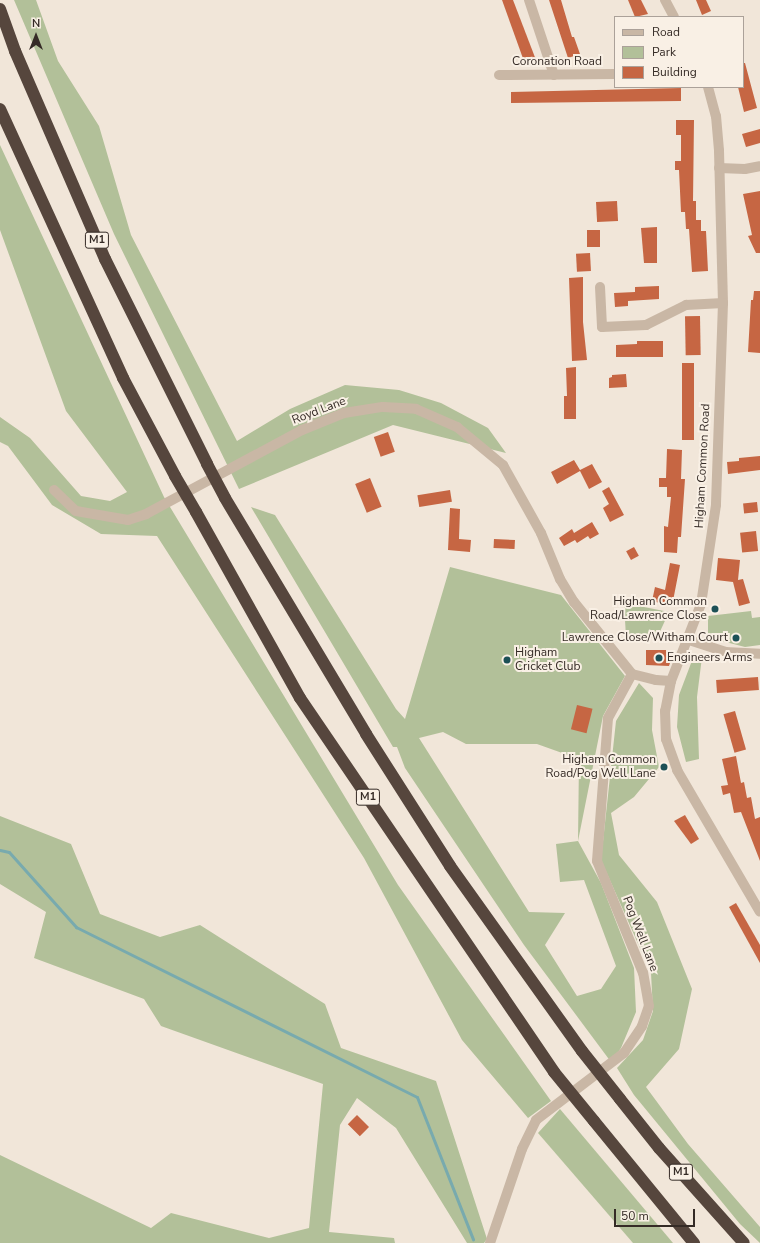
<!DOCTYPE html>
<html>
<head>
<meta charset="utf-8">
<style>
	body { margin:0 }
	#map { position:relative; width:760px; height:1243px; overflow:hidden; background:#f1e6d9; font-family:"Nunito Sans",sans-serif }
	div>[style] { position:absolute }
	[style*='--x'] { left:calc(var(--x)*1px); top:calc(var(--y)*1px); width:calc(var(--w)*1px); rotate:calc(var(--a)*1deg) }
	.green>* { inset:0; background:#b2c099 }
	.stream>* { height:3px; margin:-1.5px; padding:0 1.5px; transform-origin:1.5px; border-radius:1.5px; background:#78aaae }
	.building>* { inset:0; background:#c66643; transform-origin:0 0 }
	.minor>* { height:10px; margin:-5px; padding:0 5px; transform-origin:5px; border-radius:5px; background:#c9b7a5 }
	.highway>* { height:12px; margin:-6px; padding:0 6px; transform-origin:6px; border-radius:6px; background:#56463d }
	.highway-bridge>* { height:12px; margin:-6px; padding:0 6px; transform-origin:6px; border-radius:6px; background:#56463d }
	.dots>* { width:11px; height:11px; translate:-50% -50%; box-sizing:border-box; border:2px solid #f9f0e5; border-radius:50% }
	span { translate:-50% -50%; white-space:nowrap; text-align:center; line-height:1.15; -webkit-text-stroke:4px #f9f0e5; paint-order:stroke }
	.shield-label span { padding:1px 3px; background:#f9f0e5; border:1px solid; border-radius:3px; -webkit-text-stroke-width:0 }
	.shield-label { font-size:11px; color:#352b26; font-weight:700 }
	.street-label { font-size:12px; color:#352b26 }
	.poi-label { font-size:12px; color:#352b26 }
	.right { translate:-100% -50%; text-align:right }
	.left { translate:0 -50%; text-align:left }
	.legend { position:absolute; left:614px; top:16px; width:130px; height:72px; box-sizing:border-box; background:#f9f0e5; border:1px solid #aba199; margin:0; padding:5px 7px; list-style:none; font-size:12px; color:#352b26 }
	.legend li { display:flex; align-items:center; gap:8px; height:20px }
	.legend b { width:20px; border:1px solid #aba199 }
	.north { position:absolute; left:16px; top:16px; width:40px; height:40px; -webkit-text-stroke:3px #f9f0e5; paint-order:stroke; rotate:0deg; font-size:11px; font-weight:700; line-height:16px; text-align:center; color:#352b26 }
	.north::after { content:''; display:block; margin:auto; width:14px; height:18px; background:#352b26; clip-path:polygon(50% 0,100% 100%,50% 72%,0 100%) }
	.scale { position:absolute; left:614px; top:1209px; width:81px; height:18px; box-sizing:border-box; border:2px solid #352b26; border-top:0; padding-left:5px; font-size:12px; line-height:14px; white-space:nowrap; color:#352b26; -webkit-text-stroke:3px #f9f0e5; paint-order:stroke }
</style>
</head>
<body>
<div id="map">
	<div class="green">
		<div style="clip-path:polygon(14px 0,36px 0,58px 61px,99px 126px,131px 235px,237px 441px,290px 409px,345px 385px,399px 390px,441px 403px,488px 428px,506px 453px,393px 425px,239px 489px,114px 234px)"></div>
		<div style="clip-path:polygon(0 145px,164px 497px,398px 885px,551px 1101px,528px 1118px,462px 1040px,364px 858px,157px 536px,101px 534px,52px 505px,8px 446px,0 442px,0 417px,30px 438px,81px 496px,110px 501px,127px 492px,66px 411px,0 230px)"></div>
		<div style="clip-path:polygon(evenodd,251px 507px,275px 515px,396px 709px,405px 719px,450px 567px,561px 595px,625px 676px,603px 716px,578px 841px,601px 883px,634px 968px,636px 1012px,621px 1048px,611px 1062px,524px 945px,405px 768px,397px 747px,393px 747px,251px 507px,443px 732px,466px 744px,537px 744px,579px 759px,578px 841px,556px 844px,560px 882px,584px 880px,616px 966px,601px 989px,577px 996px,545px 945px,565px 913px,529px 912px,419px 738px,443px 732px)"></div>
		<div style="clip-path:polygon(624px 603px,669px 612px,657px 638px,626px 637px)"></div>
		<div style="clip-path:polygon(751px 611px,752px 618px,760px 617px,760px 645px,745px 647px,714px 639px,708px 633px,708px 616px)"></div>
		<div style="clip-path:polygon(702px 657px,697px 697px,699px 759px,686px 762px,677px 727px,679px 695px,693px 658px)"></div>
		<div style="clip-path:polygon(639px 683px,653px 698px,652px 730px,659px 767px,634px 797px,611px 813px,619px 855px,657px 902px,692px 989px,679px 1049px,646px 1087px,688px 1144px,760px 1227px,760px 1243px,740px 1224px,634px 1095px,617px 1068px,643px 1040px,653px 1011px,651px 973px,601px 860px,616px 721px)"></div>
		<div style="clip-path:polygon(0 816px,71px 844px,100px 914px,160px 937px,200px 925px,325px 1004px,341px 1048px,436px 1081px,487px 1239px,484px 1243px,467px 1243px,396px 1128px,357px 1098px,340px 1125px,329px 1232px,394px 1238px,395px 1243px,0 1243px,0 1155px,151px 1228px,171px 1213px,269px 1238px,309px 1228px,323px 1084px,161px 1026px,144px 999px,34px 958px,46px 912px,0 884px)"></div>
		<div style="clip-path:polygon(560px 1109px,673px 1243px,633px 1243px,538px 1133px)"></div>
	</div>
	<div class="stream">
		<div style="--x:0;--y:850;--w:9;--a:13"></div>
		<div style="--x:9;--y:852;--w:101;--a:48.2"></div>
		<div style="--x:76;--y:927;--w:381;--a:26.5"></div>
		<div style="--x:417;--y:1097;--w:153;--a:68.5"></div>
	</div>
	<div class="building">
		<div style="clip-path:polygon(502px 0,513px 0,536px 60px,525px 64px)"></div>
		<div style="clip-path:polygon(549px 0,561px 0,572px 37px,574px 37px,580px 54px,568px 58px)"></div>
		<div style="clip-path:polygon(628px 0,641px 0,648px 14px,635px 17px)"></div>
		<div style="clip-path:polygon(696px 0,706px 0,711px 11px,702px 15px)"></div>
		<div style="clip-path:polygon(743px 63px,745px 63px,757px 108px,744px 112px,738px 87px,743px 87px)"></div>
		<div style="clip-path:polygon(681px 88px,681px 101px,511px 103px,511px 92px)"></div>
		<div style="clip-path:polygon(676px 120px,694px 120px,693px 201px,696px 201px,696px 220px,701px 220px,701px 231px,706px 231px,708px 271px,692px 272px,689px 229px,686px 229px,685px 212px,681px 212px,679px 170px,675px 170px,675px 161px,681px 161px,681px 135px,676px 135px)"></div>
		<div style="clip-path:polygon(760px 129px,760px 143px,746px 147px,742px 134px)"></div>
		<div style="clip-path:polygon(760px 191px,760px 253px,756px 253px,748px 236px,752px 235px,743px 194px)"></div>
		<div style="left:617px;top:201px;width:20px;height:21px;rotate:87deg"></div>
		<div style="clip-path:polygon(657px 227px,657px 263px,644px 263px,641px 228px)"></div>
		<div style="left:587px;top:230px;width:13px;height:17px"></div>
		<div style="left:590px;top:253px;width:18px;height:14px;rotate:87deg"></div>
		<div style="clip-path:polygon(583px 277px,583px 322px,587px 360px,572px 361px,569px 278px)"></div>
		<div style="clip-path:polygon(659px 286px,659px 299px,628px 301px,628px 306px,615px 307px,614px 293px,635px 292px,635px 287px)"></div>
		<div style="clip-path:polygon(754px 291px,760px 291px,760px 353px,748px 352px,751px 300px,753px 300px)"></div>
		<div style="left:700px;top:316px;width:39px;height:15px;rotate:89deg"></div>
		<div style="clip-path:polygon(637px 341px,663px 341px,663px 357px,616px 357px,616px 345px,637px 344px)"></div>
		<div style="left:682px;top:363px;width:12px;height:77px"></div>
		<div style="clip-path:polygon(576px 367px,576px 419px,564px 419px,564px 396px,567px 396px,566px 368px)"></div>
		<div style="clip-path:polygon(626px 374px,627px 387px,609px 388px,609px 378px,612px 377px,612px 375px)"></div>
		<div style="left:388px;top:432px;width:21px;height:15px;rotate:71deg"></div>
		<div style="clip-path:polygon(667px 449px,682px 450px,681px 479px,685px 479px,681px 537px,678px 537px,677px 553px,664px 552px,664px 526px,668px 527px,671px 497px,667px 497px,667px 487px,659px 487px,659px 478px,666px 478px)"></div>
		<div style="clip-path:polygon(760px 456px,760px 470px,728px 474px,727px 462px,739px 461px,739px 458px)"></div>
		<div style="clip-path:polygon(574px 460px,580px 470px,592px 464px,602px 482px,589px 489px,580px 471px,557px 484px,551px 472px)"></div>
		<div style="left:370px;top:478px;width:31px;height:16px;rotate:68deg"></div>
		<div style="clip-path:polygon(609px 487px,624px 515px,610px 522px,603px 508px,609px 504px,602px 491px)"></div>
		<div style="left:450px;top:490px;width:12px;height:33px;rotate:81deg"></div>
		<div style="left:757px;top:502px;width:10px;height:14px;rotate:84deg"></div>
		<div style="clip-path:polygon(450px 508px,460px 509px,459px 539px,471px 540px,470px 552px,448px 550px)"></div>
		<div style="clip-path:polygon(592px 522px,599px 534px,590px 539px,588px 536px,577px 543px,575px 540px,564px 546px,559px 538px,572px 529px,574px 533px)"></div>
		<div style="left:756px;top:531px;width:20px;height:16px;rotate:84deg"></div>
		<div style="left:494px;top:539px;width:21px;height:9px;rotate:3deg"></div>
		<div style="left:634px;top:547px;width:10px;height:9px;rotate:61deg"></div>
		<div style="clip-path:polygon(718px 558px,740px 560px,738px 580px,743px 579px,750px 603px,739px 606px,733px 582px,716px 580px)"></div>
		<div style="clip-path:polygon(670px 563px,680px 565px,672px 606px,652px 601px,655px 587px,665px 590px)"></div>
		<div style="clip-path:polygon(646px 650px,674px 650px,669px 666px,646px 665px)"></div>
		<div style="left:758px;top:677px;width:13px;height:42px;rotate:86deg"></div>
		<div style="left:577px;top:705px;width:16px;height:25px;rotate:14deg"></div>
		<div style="left:735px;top:711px;width:40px;height:12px;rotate:74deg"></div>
		<div style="clip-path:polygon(736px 756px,741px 783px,744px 782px,747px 798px,751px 797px,755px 819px,760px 817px,760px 861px,741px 812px,734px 813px,730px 793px,723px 795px,721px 786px,728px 785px,722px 759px)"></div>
		<div style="clip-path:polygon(685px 815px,699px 839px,691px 844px,674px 821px)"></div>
		<div style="clip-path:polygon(736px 903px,760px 945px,760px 963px,729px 907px)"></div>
		<div style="left:357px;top:1115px;width:17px;height:13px;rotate:45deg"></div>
	</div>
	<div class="minor">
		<div style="--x:529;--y:0;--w:79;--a:71.6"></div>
		<div style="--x:665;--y:0;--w:19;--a:62"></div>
		<div style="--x:499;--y:75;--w:116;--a:-0.5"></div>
		<div style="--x:708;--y:87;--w:30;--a:75"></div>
		<div style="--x:716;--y:116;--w:35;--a:85"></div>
		<div style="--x:719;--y:151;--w:152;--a:88.5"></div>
		<div style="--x:723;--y:303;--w:202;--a:92"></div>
		<div style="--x:716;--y:505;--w:100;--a:98.6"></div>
		<div style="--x:701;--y:604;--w:83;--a:111.3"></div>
		<div style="--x:671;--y:681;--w:31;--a:101"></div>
		<div style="--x:665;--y:711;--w:28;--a:88"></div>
		<div style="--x:666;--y:739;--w:33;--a:70"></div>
		<div style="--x:677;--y:770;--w:164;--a:59.7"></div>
		<div style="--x:719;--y:168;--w:26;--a:2"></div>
		<div style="--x:745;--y:169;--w:15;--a:-11"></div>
		<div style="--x:600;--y:287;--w:40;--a:87.1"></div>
		<div style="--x:602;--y:327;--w:44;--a:-2.6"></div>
		<div style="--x:646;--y:325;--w:45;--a:-26.6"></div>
		<div style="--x:686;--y:305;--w:37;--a:-3"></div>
		<div style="--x:54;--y:490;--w:30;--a:44"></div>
		<div style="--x:76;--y:511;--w:53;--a:9.8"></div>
		<div style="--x:128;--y:520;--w:19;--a:-18"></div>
		<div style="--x:146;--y:514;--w:177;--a:-28.3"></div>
		<div style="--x:302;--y:430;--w:45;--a:-22"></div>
		<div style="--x:344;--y:413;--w:39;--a:-9"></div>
		<div style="--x:383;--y:407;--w:33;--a:3"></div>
		<div style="--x:416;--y:409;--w:45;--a:23.7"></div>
		<div style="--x:457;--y:427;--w:60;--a:39.6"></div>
		<div style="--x:503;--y:465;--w:78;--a:60.8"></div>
		<div style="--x:541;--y:533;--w:50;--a:67.6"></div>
		<div style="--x:560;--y:579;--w:27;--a:59"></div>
		<div style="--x:574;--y:602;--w:92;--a:51.1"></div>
		<div style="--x:689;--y:640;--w:38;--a:18"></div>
		<div style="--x:725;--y:652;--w:35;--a:3"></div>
		<div style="--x:490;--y:1243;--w:99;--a:-71.2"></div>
		<div style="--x:522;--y:1149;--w:32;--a:-64"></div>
		<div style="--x:536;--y:1120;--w:111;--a:-37.3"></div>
		<div style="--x:624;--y:1053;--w:32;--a:-56"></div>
		<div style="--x:642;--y:1026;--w:21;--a:-71"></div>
		<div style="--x:649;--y:1006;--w:34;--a:-100"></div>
		<div style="--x:643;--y:973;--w:121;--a:-112.3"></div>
		<div style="--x:597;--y:861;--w:143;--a:-85.6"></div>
		<div style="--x:608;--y:718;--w:50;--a:-61.4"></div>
		<div style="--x:632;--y:674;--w:25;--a:14"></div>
		<div style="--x:656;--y:680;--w:15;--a:4"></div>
	</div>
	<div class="highway">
		<div style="--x:0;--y:9;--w:45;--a:70.3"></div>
		<div style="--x:15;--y:51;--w:227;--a:66.6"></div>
		<div style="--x:105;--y:259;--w:229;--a:63.5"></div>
		<div style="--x:0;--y:109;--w:296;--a:65.4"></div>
		<div style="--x:123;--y:378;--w:111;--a:62"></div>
		<div style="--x:225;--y:498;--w:275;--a:59.1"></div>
		<div style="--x:366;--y:734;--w:156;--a:57.5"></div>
		<div style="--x:450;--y:866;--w:227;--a:54.5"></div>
		<div style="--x:196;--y:512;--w:213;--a:60.8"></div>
		<div style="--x:300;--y:698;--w:452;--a:55.8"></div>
		<div style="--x:620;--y:1099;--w:63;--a:51.5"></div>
		<div style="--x:659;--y:1148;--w:127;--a:48.2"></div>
		<div style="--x:594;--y:1121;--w:158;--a:50.7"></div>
	</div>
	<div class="highway-bridge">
		<div style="--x:207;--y:464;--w:38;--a:62"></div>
		<div style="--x:175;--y:476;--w:42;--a:59.7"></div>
		<div style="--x:582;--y:1051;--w:61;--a:51.6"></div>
		<div style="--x:554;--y:1072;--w:63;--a:50.8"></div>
	</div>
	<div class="dots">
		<div style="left:715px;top:609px;background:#1c5056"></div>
		<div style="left:736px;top:638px;background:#1c5056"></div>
		<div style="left:659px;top:658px;background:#1c5056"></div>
		<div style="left:507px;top:660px;background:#1c5056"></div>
		<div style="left:664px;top:767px;background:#1c5056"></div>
	</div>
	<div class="shield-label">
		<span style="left:97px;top:240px">M1</span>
		<span style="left:368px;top:797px">M1</span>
		<span style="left:681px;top:1172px">M1</span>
	</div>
	<div class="street-label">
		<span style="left:557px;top:62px">Coronation Road</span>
		<span style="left:319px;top:411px;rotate:-21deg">Royd Lane</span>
		<span style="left:703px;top:466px;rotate:-87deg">Higham Common Road</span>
		<span style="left:640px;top:934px;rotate:69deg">Pog Well Lane</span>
	</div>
	<div class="poi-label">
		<span class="right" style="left:707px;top:609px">Higham Common<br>Road/Lawrence Close</span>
		<span class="right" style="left:728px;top:638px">Lawrence Close/Witham Court</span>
		<span class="left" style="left:515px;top:660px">Higham<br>Cricket Club</span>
		<span class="left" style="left:667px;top:658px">Engineers Arms</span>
		<span class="right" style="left:656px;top:767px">Higham Common<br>Road/Pog Well Lane</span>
	</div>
	<ul class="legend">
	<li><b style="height:5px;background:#c9b7a5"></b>Road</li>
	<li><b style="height:11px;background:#b2c099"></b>Park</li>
	<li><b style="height:11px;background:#c66643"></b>Building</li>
	</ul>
	<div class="north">N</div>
	<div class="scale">50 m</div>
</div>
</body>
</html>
